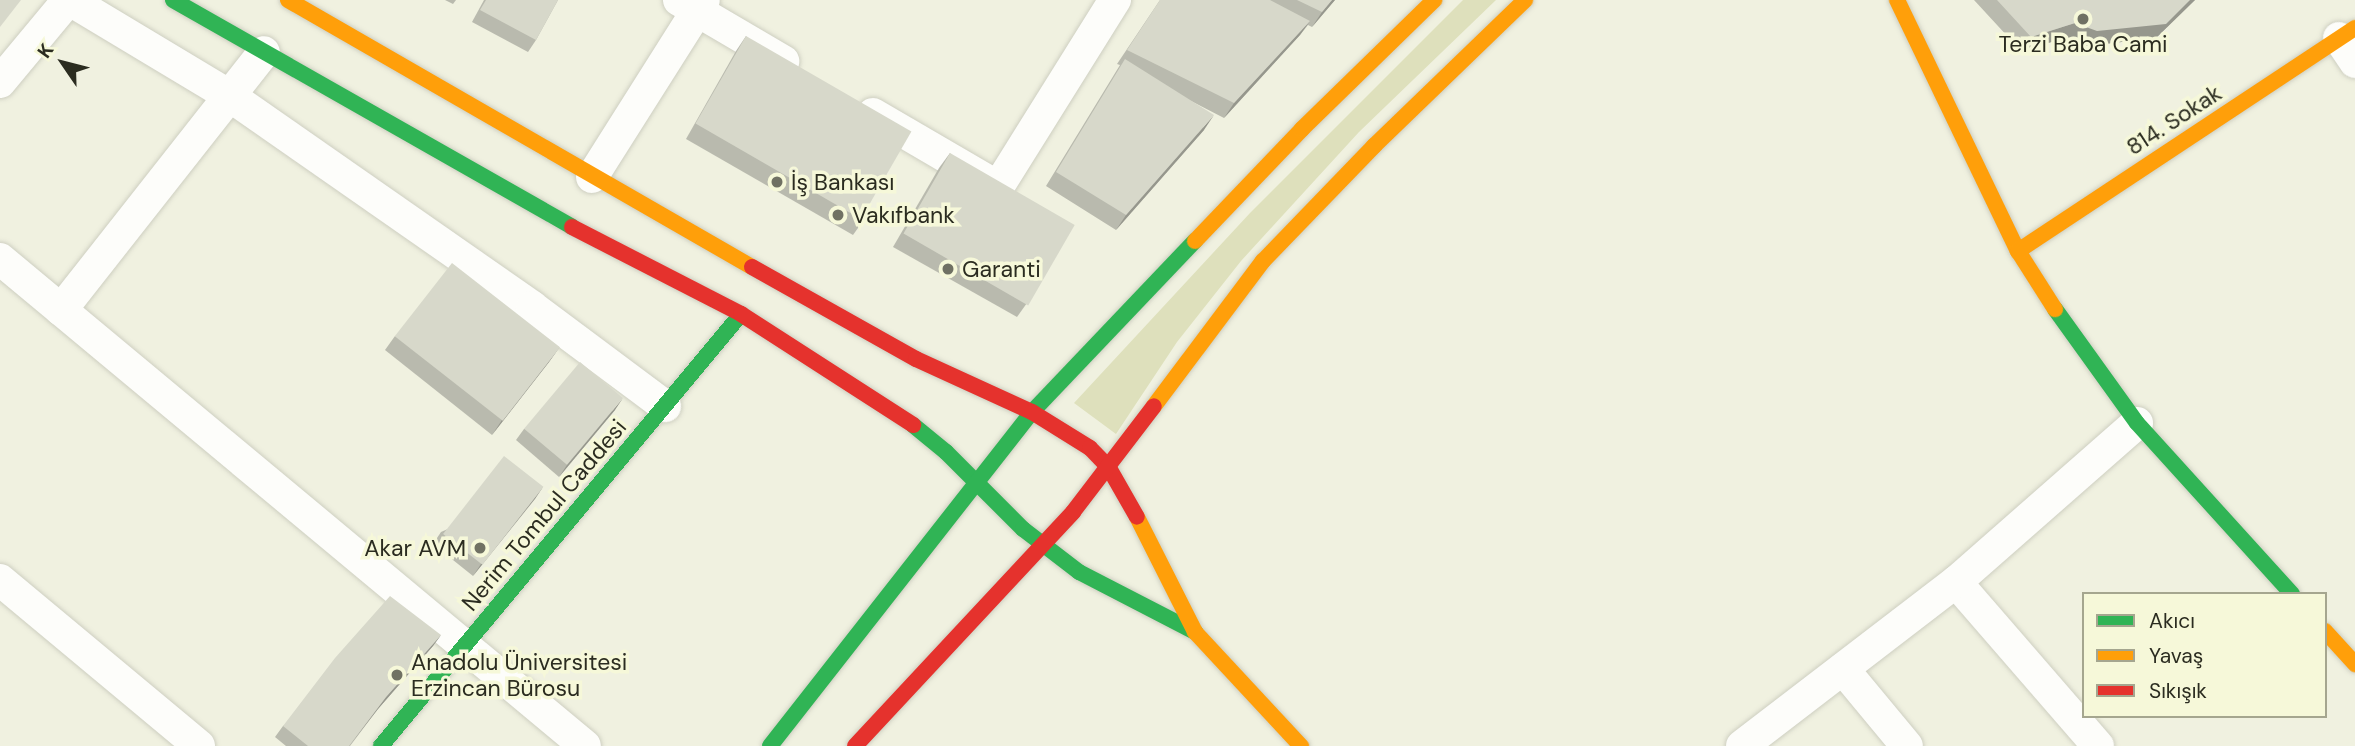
<!DOCTYPE html>
<html>
<head>
<meta charset="utf-8">
<style>
	body { margin:0 }
	#map { position:relative; width:2355px; height:746px; overflow:hidden; background:#f0f1e0; font-family:"DM Sans",sans-serif }
	div>[style] { position:absolute }
	[style*='--x'] { left:calc(var(--x)*1px); top:calc(var(--y)*1px); width:calc(var(--w)*1px); rotate:calc(var(--a)*1deg) }
	.green>* { inset:0; background:#dee0bc }
	.roads { filter:drop-shadow(0 0 2px #cecfc1) drop-shadow(0 0 2px #cecfc1) }
	.street>* { height:32px; margin:-16px; padding:0 16px; transform-origin:16px; border-radius:16px; background:#fdfdfa }
	.fast>* { height:16px; margin:-8px; padding:0 8px; transform-origin:8px; border-radius:8px; background:#30b455 }
	.slow>* { height:16px; margin:-8px; padding:0 8px; transform-origin:8px; border-radius:8px; background:#ff9f0a }
	.jam>* { height:16px; margin:-8px; padding:0 8px; transform-origin:8px; border-radius:8px; background:#e5322d }
	.wall>* { inset:0; background:#b9baae }
	.shaded-wall>* { inset:0; background:#96978d }
	.building>* { inset:0; background:#d7d8ca; transform-origin:0 0 }
	.dots>* { width:19px; height:19px; translate:-50% -50%; box-sizing:border-box; border:4px solid #f6f8d9; border-radius:50% }
	span { translate:-50% -50%; white-space:nowrap; text-align:center; line-height:1.15; -webkit-text-stroke:7px #f6f8d9; paint-order:stroke }
	.poi-label { font-size:23px; color:#2b2c20 }
	.left { translate:0 -50%; text-align:left }
	.right { translate:-100% -50%; text-align:right }
	.street-label { font-size:23px; color:#2b2c20 }
	.legend { position:absolute; left:2082px; top:592px; width:245px; height:126px; box-sizing:border-box; background:#f6f8d9; border:2px solid #a5a68f; margin:0; padding:9px 12px; list-style:none; font-size:21px; color:#2b2c20 }
	.legend li { display:flex; align-items:center; gap:14px; height:35px }
	.legend b { width:35px; border:2px solid #a5a68f }
	.north { position:absolute; left:28px; top:28px; width:70px; height:70px; -webkit-text-stroke:5px #f6f8d9; paint-order:stroke; rotate:305deg; font-size:19px; font-weight:700; line-height:28px; text-align:center; color:#2b2c20 }
	.north::after { content:''; display:block; margin:auto; width:24px; height:32px; background:#2b2c20; clip-path:polygon(50% 0,100% 100%,50% 72%,0 100%) }
</style>
</head>
<body>
<div id="map">
	<div class="green">
		<div style="clip-path:polygon(1463px 0,1496px 0,1359px 132px,1241px 261px,1177px 342px,1116px 434px,1074px 403px,1250px 213px)"></div>
	</div>
	<div class="roads">
		<div class="street">
			<div style="--x:70;--y:0;--w:187;--a:31"></div>
			<div style="--x:230;--y:96;--w:368;--a:34.9"></div>
			<div style="--x:532;--y:307;--w:166;--a:36.7"></div>
			<div style="--x:679;--y:0;--w:121;--a:30.4"></div>
			<div style="--x:2339;--y:38;--w:29;--a:56"></div>
			<div style="--x:0;--y:82;--w:107;--a:-50.3"></div>
			<div style="--x:873;--y:114;--w:145;--a:30.3"></div>
			<div style="--x:998;--y:187;--w:221;--a:-58"></div>
			<div style="--x:592;--y:177;--w:209;--a:-57.7"></div>
			<div style="--x:0;--y:259;--w:761;--a:39.78"></div>
			<div style="--x:61;--y:310;--w:328;--a:-51.8"></div>
			<div style="--x:0;--y:580;--w:259;--a:39.8"></div>
			<div style="--x:1956;--y:582;--w:217;--a:49.1"></div>
			<div style="--x:1843;--y:669;--w:100;--a:50.3"></div>
			<div style="--x:1742;--y:746;--w:270;--a:-37.5"></div>
			<div style="--x:1956;--y:582;--w:241;--a:-41.3"></div>
		</div>
		<div class="fast">
			<div style="--x:173;--y:0;--w:459;--a:29.6"></div>
			<div style="--x:2055;--y:309;--w:140;--a:54.3"></div>
			<div style="--x:2137;--y:423;--w:231;--a:47.8"></div>
			<div style="--x:913;--y:425;--w:43;--a:39.3"></div>
			<div style="--x:946;--y:452;--w:109;--a:45"></div>
			<div style="--x:1023;--y:529;--w:71;--a:37.5"></div>
			<div style="--x:1079;--y:572;--w:131;--a:27.3"></div>
			<div style="--x:381;--y:746;--w:562;--a:-50.19"></div>
			<div style="--x:770;--y:746;--w:424;--a:-51.9"></div>
			<div style="--x:1032;--y:412;--w:236;--a:-46.4"></div>
		</div>
		<div class="slow">
			<div style="--x:288;--y:0;--w:535;--a:29.92"></div>
			<div style="--x:1897;--y:0;--w:279;--a:64.3"></div>
			<div style="--x:2018;--y:251;--w:69;--a:57.5"></div>
			<div style="--x:1195;--y:241;--w:155;--a:-46.3"></div>
			<div style="--x:1302;--y:129;--w:185;--a:-44.3"></div>
			<div style="--x:2018;--y:251;--w:404;--a:-33.5"></div>
			<div style="--x:1154;--y:406;--w:181;--a:-53.1"></div>
			<div style="--x:1263;--y:261;--w:160;--a:-46"></div>
			<div style="--x:1374;--y:146;--w:210;--a:-44"></div>
			<div style="--x:1137;--y:517;--w:129;--a:63.2"></div>
			<div style="--x:1195;--y:632;--w:156;--a:47.1"></div>
			<div style="--x:2325;--y:631;--w:45;--a:47.7"></div>
		</div>
		<div class="jam">
			<div style="--x:572;--y:227;--w:190;--a:27.2"></div>
			<div style="--x:741;--y:314;--w:205;--a:32.8"></div>
			<div style="--x:752;--y:267;--w:188;--a:29.3"></div>
			<div style="--x:916;--y:359;--w:128;--a:24.6"></div>
			<div style="--x:1032;--y:412;--w:68;--a:31.8"></div>
			<div style="--x:1090;--y:448;--w:28;--a:46"></div>
			<div style="--x:1109;--y:468;--w:56;--a:60.3"></div>
			<div style="--x:855;--y:746;--w:320;--a:-47"></div>
			<div style="--x:1073;--y:512;--w:133;--a:-52.6"></div>
		</div>
	</div>
	<div class="wall">
		<div style="clip-path:polygon(445px 0,456px 0,453px 4px)"></div>
		<div style="clip-path:polygon(484px 0,558px 0,536px 40px,528px 52px,472px 22px)"></div>
		<div style="clip-path:polygon(1160px 0,1335px 0,1312px 27px,1308px 25px,1300px 35px,1224px 118px,1191px 101px,1204px 130px,1116px 230px,1046px 186px,1120px 65px,1117px 64px)"></div>
		<div style="clip-path:polygon(1974px 0,2195px 0,2156px 38px,2087px 46px,2065px 38px,2021px 51px)"></div>
		<div style="clip-path:polygon(746px 36px,863px 221px,853px 235px,686px 139px,736px 51px)"></div>
		<div style="clip-path:polygon(950px 153px,1027px 303px,1017px 317px,893px 247px,939px 168px)"></div>
		<div style="clip-path:polygon(395px 336px,559px 348px,549px 362px,492px 435px,385px 350px)"></div>
		<div style="clip-path:polygon(615px 410px,559px 477px,516px 440px,524px 429px)"></div>
		<div style="clip-path:polygon(543px 487px,473px 576px,433px 544px,441px 532px)"></div>
		<div style="clip-path:polygon(441px 635px,433px 646px,378px 709px,350px 746px,286px 746px,275px 737px,283px 726px)"></div>
	</div>
	<div class="shaded-wall">
		<div style="clip-path:polygon(1332px 0,1335px 0,1312px 27px,1322px 12px)"></div>
		<div style="clip-path:polygon(2190px 0,2195px 0,2156px 38px,2087px 46px,2065px 38px,2021px 51px,2031px 37px,2075px 23px)"></div>
		<div style="clip-path:polygon(1310px 21px,1300px 35px,1224px 118px,1234px 103px)"></div>
		<div style="clip-path:polygon(1214px 115px,1204px 130px,1116px 230px,1126px 215px)"></div>
		<div style="clip-path:polygon(559px 348px,549px 362px,492px 435px,502px 420px)"></div>
		<div style="clip-path:polygon(623px 398px,615px 410px,559px 477px,567px 465px)"></div>
		<div style="clip-path:polygon(543px 487px,535px 499px,473px 576px,481px 564px)"></div>
		<div style="clip-path:polygon(441px 635px,433px 646px,378px 709px,349px 746px,386px 697px)"></div>
	</div>
	<div class="building">
		<div style="clip-path:polygon(0 0,21px 0,0 27px)"></div>
		<div style="clip-path:polygon(486px 0,558px 0,536px 40px,480px 10px)"></div>
		<div style="clip-path:polygon(1160px 0,1270px 0,1310px 21px,1234px 103px,1127px 50px)"></div>
		<div style="clip-path:polygon(1297px 0,1332px 0,1322px 12px)"></div>
		<div style="clip-path:polygon(1997px 0,2190px 0,2166px 24px,2097px 31px,2075px 23px,2031px 37px)"></div>
		<div style="left:746px;top:36px;width:191px;height:101px;rotate:30deg"></div>
		<div style="clip-path:polygon(1125px 59px,1214px 115px,1126px 215px,1056px 172px)"></div>
		<div style="left:950px;top:153px;width:144px;height:93px;rotate:30deg"></div>
		<div style="left:452px;top:263px;width:137px;height:93px;rotate:38deg"></div>
		<div style="left:580px;top:362px;width:56px;height:87px;rotate:40deg"></div>
		<div style="left:504px;top:456px;width:50px;height:99px;rotate:38deg"></div>
		<div style="clip-path:polygon(390px 596px,441px 635px,386px 697px,349px 746px,308px 746px,283px 726px,335px 658px)"></div>
	</div>
	<div class="dots">
		<div style="left:2083px;top:19px;background:#707163"></div>
		<div style="left:777px;top:182px;background:#707163"></div>
		<div style="left:838px;top:215px;background:#707163"></div>
		<div style="left:948px;top:269px;background:#707163"></div>
		<div style="left:480px;top:548px;background:#707163"></div>
		<div style="left:397px;top:675px;background:#707163"></div>
	</div>
	<div class="poi-label">
		<span style="left:2083px;top:44px">Terzi Baba Cami</span>
		<span class="left" style="left:791px;top:182px">İş Bankası</span>
		<span class="left" style="left:852px;top:215px">Vakıfbank</span>
		<span class="left" style="left:962px;top:269px">Garanti</span>
		<span class="right" style="left:466px;top:548px">Akar AVM</span>
		<span class="left" style="left:411px;top:675px">Anadolu Üniversitesi<br>Erzincan Bürosu</span>
	</div>
	<div class="street-label">
		<span style="left:2174px;top:120px;rotate:-33deg">814. Sokak</span>
		<span style="left:544px;top:515px;rotate:-50deg">Nerim Tombul Caddesi</span>
	</div>
	<ul class="legend">
	<li><b style="height:9px;background:#30b455"></b>Akıcı</li>
	<li><b style="height:9px;background:#ff9f0a"></b>Yavaş</li>
	<li><b style="height:9px;background:#e5322d"></b>Sıkışık</li>
	</ul>
	<div class="north">K</div>
</div>
</body>
</html>
